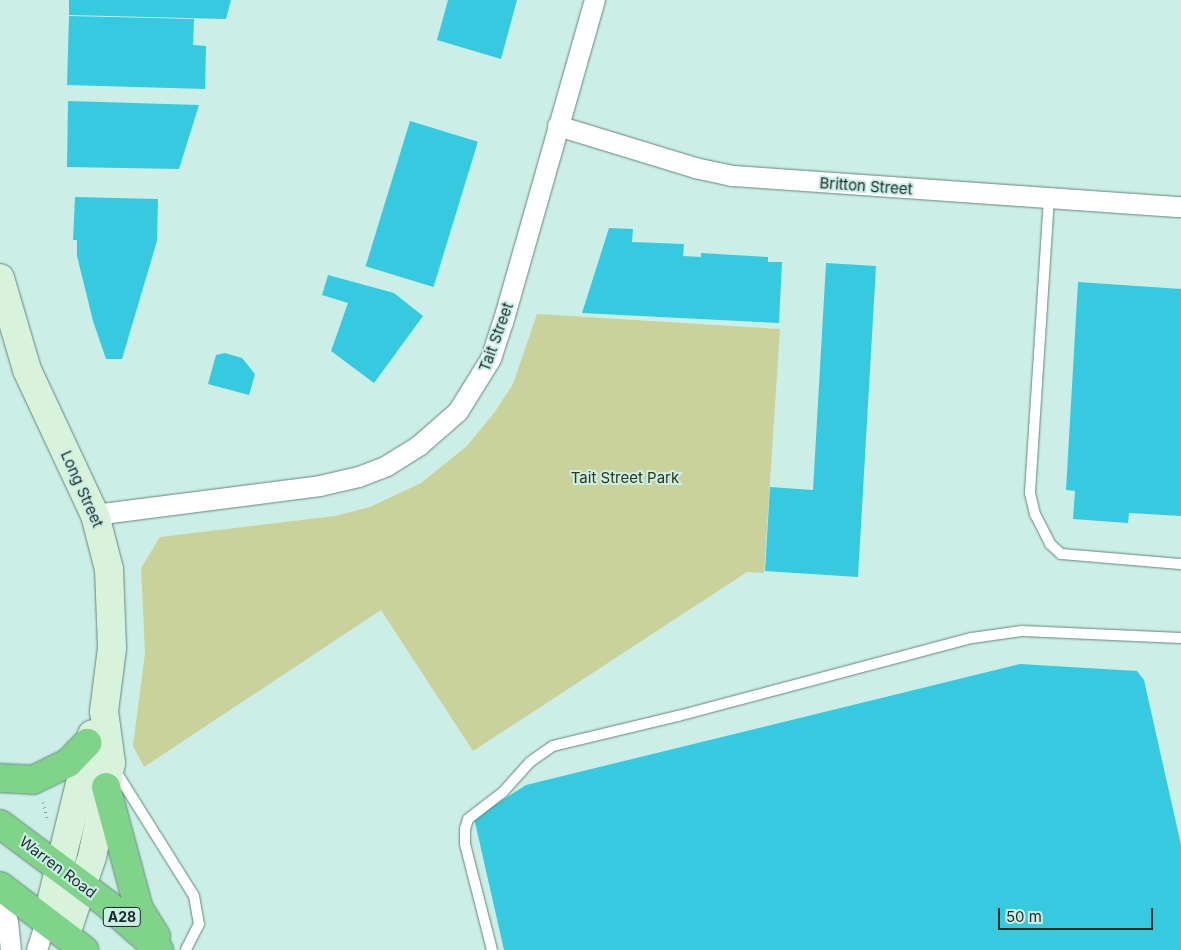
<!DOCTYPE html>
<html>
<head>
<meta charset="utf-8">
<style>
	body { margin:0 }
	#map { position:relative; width:1181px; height:950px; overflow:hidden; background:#cbefe6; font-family:Inter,sans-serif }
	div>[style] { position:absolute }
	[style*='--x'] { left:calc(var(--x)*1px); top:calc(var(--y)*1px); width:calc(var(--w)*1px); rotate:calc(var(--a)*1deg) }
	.green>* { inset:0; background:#c8d29a }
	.building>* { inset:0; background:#35cadf; transform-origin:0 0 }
	.path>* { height:3px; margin-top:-1.5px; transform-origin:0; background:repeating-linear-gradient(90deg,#839e97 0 1px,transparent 0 5px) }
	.roads { filter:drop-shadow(0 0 1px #64857d) drop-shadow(0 0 1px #64857d) }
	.lane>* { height:10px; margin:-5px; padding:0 5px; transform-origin:5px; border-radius:5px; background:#fff }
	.street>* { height:20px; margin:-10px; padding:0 10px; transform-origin:10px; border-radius:10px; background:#fff }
	.secondary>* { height:28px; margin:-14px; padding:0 14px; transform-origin:14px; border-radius:14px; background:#d9f2dc }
	.highway>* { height:28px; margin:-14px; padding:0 14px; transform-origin:14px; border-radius:14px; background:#7fd48a }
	span { translate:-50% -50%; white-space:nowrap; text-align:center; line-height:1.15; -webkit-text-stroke:4px #cbefe6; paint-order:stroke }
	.shield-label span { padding:1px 4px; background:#cbefe6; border:1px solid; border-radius:4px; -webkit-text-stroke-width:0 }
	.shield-label { font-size:14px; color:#1b2925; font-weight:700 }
	.street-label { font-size:15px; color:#1b2925 }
	.park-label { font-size:15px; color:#31360d }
	.scale { position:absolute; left:998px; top:908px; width:155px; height:22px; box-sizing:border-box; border:2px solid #1b2925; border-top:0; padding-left:6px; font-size:15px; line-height:18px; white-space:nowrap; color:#1b2925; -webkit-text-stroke:4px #cbefe6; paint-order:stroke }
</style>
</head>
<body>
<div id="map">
	<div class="green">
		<div style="clip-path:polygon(537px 314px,780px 329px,764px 573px,747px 572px,473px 751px,381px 610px,144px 767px,133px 746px,145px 653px,141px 568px,160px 537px,335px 516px,370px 507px,421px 483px,467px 446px,494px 413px,513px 384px)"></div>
	</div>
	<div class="building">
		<div style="clip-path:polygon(69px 0,231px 0,226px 19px,69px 15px)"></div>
		<div style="clip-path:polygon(448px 0,517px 0,501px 59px,437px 40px)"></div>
		<div style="clip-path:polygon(69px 16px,194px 19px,193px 45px,206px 46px,205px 89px,67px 85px)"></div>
		<div style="clip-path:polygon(68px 101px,199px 105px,179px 169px,67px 167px)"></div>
		<div style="left:410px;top:121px;width:71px;height:152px;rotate:17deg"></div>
		<div style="clip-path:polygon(75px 197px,158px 199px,157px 241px,122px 359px,106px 359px,93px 321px,77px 256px,77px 240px,73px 240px)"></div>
		<div style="clip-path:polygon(609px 228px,633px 229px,632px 242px,684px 244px,683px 256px,701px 257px,701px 253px,768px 257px,768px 262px,782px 262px,779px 323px,582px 313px)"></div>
		<div style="clip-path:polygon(826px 263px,876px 266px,858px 577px,765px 571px,770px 487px,813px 490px)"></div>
		<div style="clip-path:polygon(328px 275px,394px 293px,423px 316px,374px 383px,331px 351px,348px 303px,322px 295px)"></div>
		<div style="clip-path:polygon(1078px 282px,1181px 289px,1181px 516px,1129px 513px,1128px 523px,1073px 519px,1075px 491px,1066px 490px)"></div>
		<div style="clip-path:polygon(225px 353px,242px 358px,255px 374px,249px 395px,208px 384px,216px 355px)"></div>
		<div style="clip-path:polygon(1020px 664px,1137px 671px,1144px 680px,1181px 845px,1181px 950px,504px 950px,474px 818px,526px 785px)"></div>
	</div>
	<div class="path">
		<div style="--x:43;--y:802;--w:16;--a:75"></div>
	</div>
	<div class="roads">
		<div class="lane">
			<div style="--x:1049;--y:198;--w:296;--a:93.7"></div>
			<div style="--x:1030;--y:493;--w:22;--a:77"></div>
			<div style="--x:1035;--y:514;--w:34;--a:63"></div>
			<div style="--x:1050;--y:544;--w:15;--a:42"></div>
			<div style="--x:1061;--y:554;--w:120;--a:4.8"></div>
			<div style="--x:115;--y:770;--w:149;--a:57.9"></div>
			<div style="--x:194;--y:896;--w:28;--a:80"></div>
			<div style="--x:199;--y:924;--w:29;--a:117"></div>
			<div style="--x:492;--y:950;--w:109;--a:-104.3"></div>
			<div style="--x:465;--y:844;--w:15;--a:-90"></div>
			<div style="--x:465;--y:829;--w:10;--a:-73"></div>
			<div style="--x:468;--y:819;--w:44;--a:-37.6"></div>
			<div style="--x:503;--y:792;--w:40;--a:-48"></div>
			<div style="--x:530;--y:762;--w:28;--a:-35"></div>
			<div style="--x:553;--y:746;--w:129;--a:-13.5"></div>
			<div style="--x:678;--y:716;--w:304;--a:-14.9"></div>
			<div style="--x:972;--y:638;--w:50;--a:-8"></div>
			<div style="--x:1022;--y:631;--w:159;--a:2.5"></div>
		</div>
		<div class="street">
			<div style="--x:558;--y:126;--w:143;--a:17"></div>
			<div style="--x:695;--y:168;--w:39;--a:12"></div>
			<div style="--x:733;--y:176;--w:449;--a:4"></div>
			<div style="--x:95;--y:515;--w:227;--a:-7.3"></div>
			<div style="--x:320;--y:486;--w:40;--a:-13"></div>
			<div style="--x:359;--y:477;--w:30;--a:-21"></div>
			<div style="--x:387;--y:466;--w:38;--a:-32"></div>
			<div style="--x:419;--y:446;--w:52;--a:-41.1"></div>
			<div style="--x:458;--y:412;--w:62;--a:-58.1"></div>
			<div style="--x:491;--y:359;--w:38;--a:-72"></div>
			<div style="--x:503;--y:323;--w:336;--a:-74.1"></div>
			<div style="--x:0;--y:901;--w:22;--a:69"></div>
			<div style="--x:8;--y:922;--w:28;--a:84"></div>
			<div style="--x:37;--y:950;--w:33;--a:-72"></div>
		</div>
		<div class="secondary">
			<div style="--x:0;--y:278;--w:96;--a:73.6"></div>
			<div style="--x:27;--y:370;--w:160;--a:64.9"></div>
			<div style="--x:95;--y:515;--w:56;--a:75.5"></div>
			<div style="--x:109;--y:569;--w:79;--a:87.8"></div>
			<div style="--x:112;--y:648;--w:64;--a:97.2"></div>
			<div style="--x:104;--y:711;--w:52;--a:82.3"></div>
			<div style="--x:111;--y:763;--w:96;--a:101.4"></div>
			<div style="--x:92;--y:857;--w:81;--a:108.7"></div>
			<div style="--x:47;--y:919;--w:190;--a:-76.3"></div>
		</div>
		<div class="highway">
			<div style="--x:0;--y:778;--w:33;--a:3"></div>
			<div style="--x:33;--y:780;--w:39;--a:-26"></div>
			<div style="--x:68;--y:763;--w:28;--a:-46"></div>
			<div style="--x:106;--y:787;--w:126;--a:74.9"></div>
			<div style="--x:139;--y:909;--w:32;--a:58"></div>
			<div style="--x:0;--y:824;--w:132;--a:36.7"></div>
			<div style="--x:106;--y:903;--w:71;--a:41.6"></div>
			<div style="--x:0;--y:886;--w:106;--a:37.3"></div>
		</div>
	</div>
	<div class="shield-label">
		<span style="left:122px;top:917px">A28</span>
	</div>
	<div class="street-label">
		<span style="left:866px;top:186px;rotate:4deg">Britton Street</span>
		<span style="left:496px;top:337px;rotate:-70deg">Tait Street</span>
		<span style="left:82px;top:489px;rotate:66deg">Long Street</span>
		<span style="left:58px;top:867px;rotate:37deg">Warren Road</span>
	</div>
	<div class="park-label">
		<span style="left:625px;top:478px">Tait Street Park</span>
	</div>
	<div class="scale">50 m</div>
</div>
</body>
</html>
